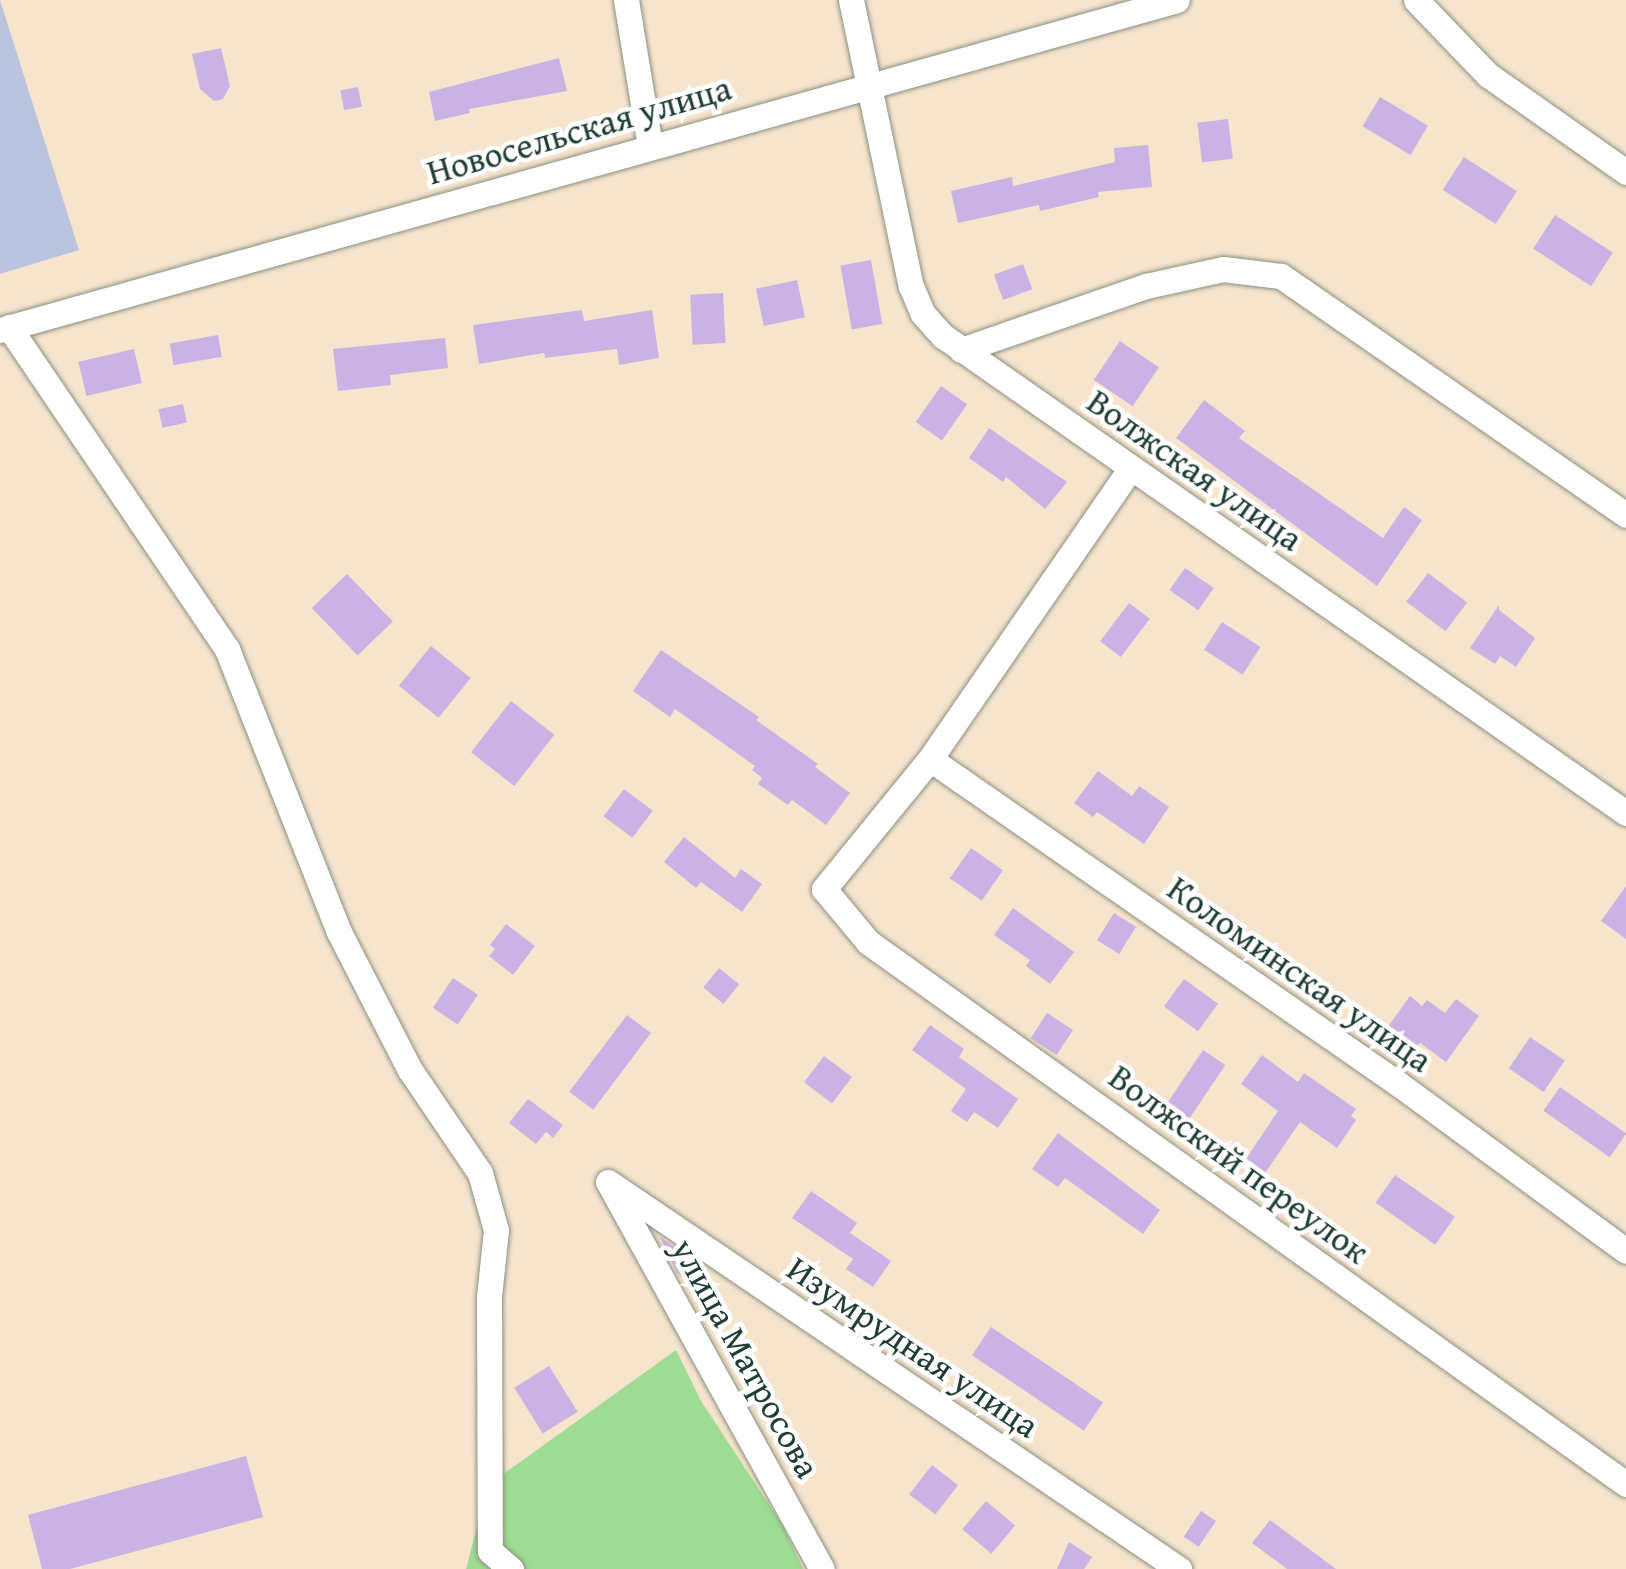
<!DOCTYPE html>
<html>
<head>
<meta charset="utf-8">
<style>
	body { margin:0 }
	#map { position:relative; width:1626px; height:1569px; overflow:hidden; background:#f6e4cd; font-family:"Gentium Book Plus",serif }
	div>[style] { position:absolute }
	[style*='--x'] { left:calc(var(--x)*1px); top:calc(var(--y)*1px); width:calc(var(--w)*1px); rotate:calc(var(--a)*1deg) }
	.industrial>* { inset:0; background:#bac4de }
	.green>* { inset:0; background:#9ddc92 }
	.building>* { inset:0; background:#cab3e4; transform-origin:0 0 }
	.roads { filter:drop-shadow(0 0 2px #8a9080) drop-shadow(0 0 2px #8a9080) }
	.minor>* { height:25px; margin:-12.5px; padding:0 12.5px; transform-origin:12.5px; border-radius:12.5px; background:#fff }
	span { translate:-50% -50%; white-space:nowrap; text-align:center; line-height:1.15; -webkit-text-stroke:9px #fff; paint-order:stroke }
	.street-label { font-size:35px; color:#1f3d34 }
</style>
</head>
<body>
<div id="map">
	<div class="industrial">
		<div style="clip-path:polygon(0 0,79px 250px,0 274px)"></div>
	</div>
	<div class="green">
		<div style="clip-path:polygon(676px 1350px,701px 1401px,783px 1526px,803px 1569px,466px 1569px,488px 1485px)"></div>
	</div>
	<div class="building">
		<div style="clip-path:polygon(221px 48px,230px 86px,223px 99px,214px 101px,200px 89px,192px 54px)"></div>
		<div style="clip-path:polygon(559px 58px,567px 91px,469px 109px,470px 113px,435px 121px,429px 92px)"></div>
		<div style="left:358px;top:87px;width:20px;height:18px;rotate:79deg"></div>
		<div style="left:1380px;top:97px;width:56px;height:34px;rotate:31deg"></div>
		<div style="left:1228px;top:119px;width:40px;height:31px;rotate:83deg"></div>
		<div style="clip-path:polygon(1148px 145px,1152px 187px,1098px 192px,1099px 197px,1040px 211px,1039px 205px,958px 223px,951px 191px,1012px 177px,1013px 186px,1115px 162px,1114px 148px)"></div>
		<div style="left:1464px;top:157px;width:63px;height:39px;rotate:33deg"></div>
		<div style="left:1555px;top:215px;width:69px;height:40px;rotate:33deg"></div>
		<div style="left:871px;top:260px;width:65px;height:31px;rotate:80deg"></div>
		<div style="left:1023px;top:264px;width:27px;height:31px;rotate:70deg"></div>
		<div style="left:797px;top:280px;width:38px;height:42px;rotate:78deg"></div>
		<div style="left:723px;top:293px;width:50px;height:33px;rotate:87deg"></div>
		<div style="clip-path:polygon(582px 310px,584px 321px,652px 310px,659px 358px,619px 365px,617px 349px,545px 358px,544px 353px,479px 364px,473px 325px)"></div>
		<div style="left:218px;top:335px;width:22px;height:49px;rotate:80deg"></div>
		<div style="clip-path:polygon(445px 338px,448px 368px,390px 375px,391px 385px,338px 391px,333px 349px)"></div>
		<div style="left:1120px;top:341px;width:47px;height:47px;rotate:34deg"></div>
		<div style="left:134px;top:349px;width:35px;height:57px;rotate:77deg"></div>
		<div style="left:941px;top:386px;width:32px;height:44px;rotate:35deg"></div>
		<div style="clip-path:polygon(1204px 400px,1245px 431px,1239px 438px,1383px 538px,1404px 507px,1422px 520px,1377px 586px,1176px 438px)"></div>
		<div style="left:183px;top:404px;width:19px;height:25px;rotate:78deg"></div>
		<div style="clip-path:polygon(989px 428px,1067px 482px,1045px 509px,1006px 477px,1003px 482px,969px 458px)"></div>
		<div style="left:1185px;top:568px;width:35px;height:27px;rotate:35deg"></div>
		<div style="left:1428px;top:573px;width:49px;height:36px;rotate:37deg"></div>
		<div style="left:347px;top:574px;width:66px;height:49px;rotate:46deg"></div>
		<div style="left:1129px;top:603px;width:26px;height:48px;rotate:37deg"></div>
		<div style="clip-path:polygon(1499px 605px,1499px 610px,1535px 638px,1516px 667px,1500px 656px,1495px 664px,1470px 648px)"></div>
		<div style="left:1222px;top:622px;width:46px;height:33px;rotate:33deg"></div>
		<div style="left:431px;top:646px;width:51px;height:51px;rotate:39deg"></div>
		<div style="clip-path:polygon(661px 650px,759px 717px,756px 720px,818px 764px,815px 767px,850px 793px,826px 825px,792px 800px,788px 805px,758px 784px,762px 778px,752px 770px,755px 766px,675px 709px,670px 717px,633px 691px)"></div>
		<div style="left:511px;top:701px;width:55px;height:65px;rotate:38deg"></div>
		<div style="clip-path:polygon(1098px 771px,1132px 796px,1139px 786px,1169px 807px,1144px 844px,1097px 812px,1093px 817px,1074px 803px)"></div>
		<div style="left:624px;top:789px;width:36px;height:34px;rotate:37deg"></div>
		<div style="clip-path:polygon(684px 837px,735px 878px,741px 869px,762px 884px,742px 912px,701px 882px,696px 888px,664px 862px)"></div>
		<div style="left:971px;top:848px;width:39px;height:37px;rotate:35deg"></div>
		<div style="clip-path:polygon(1626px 886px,1626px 939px,1601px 921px)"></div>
		<div style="clip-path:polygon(1013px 908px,1074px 952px,1050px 984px,1026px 966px,1030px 960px,994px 935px)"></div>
		<div style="left:1114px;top:913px;width:26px;height:32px;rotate:32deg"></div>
		<div style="clip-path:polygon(506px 924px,535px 946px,513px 975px,489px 956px,495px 949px,490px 945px)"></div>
		<div style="left:719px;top:968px;width:26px;height:25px;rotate:39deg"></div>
		<div style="left:453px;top:978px;width:30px;height:36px;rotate:34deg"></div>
		<div style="left:1184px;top:979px;width:42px;height:34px;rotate:36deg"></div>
		<div style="clip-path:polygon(1410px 996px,1422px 1006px,1427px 1000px,1445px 1013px,1456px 999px,1479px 1016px,1446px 1062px,1420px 1043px,1415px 1048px,1387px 1028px)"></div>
		<div style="left:1047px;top:1013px;width:31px;height:30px;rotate:33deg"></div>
		<div style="left:627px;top:1015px;width:30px;height:96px;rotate:37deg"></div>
		<div style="clip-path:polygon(930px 1025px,964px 1049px,959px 1057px,1018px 1099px,998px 1128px,974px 1112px,967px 1122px,951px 1111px,966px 1089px,912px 1050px)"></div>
		<div style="left:1530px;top:1037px;width:42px;height:38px;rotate:34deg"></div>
		<div style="left:1203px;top:1050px;width:27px;height:84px;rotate:34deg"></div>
		<div style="clip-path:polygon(1262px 1055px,1298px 1082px,1304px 1073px,1356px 1109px,1351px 1116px,1356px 1120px,1337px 1148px,1300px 1122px,1265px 1173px,1246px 1159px,1278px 1111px,1241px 1084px)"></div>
		<div style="left:824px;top:1056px;width:35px;height:33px;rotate:37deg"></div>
		<div style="left:1560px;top:1087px;width:81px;height:29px;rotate:35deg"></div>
		<div style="clip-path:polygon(528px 1099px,563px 1125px,553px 1138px,546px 1132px,536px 1144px,509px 1123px)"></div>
		<div style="clip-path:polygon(1058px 1133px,1160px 1210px,1143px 1234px,1065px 1178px,1058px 1187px,1032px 1169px)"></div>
		<div style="left:1395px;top:1175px;width:73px;height:34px;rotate:35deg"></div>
		<div style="clip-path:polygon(811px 1191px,857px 1223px,850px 1233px,891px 1261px,873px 1287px,846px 1269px,853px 1259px,792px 1218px)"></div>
		<div style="clip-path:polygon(660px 1237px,697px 1262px,685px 1279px,677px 1273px)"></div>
		<div style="left:991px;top:1327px;width:135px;height:34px;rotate:34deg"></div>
		<div style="left:549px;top:1366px;width:54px;height:41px;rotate:58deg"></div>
		<div style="clip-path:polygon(246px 1456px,263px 1517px,70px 1569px,42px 1569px,28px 1515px)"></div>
		<div style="left:932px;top:1465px;width:33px;height:37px;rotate:38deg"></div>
		<div style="left:986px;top:1501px;width:38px;height:37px;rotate:40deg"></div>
		<div style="left:1201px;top:1511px;width:18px;height:31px;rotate:34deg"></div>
		<div style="clip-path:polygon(1270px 1520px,1305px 1546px,1336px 1569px,1287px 1569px,1252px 1543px)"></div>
		<div style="clip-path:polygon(1069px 1542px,1092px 1557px,1084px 1569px,1057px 1569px)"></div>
	</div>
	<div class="roads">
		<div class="minor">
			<div style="--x:626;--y:0;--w:148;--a:80.7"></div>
			<div style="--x:851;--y:0;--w:292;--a:78.2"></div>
			<div style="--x:911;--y:286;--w:30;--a:67"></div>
			<div style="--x:923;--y:314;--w:30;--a:48"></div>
			<div style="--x:943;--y:336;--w:833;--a:34.93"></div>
			<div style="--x:1416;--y:0;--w:104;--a:46.2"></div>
			<div style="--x:1488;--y:75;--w:169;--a:35.1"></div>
			<div style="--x:9;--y:327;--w:389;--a:55.9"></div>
			<div style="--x:227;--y:649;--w:304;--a:68.4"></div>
			<div style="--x:339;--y:932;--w:155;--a:62.8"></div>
			<div style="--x:410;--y:1070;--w:125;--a:55.8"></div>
			<div style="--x:480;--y:1173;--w:59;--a:74.3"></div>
			<div style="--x:496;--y:1230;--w:67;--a:96"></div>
			<div style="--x:489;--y:1297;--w:254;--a:89.8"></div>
			<div style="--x:490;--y:1551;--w:28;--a:41"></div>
			<div style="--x:0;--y:330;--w:1222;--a:-15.66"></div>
			<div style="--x:961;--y:350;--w:196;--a:-19.1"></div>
			<div style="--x:1146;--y:286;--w:79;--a:-12.4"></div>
			<div style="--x:1223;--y:269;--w:58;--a:6.9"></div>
			<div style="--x:1281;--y:276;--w:420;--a:34.7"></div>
			<div style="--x:1130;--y:469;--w:352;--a:124.6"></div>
			<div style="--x:930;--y:759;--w:168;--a:129.2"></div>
			<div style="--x:824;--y:889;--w:69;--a:50.3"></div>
			<div style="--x:868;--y:942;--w:932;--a:35.57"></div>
			<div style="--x:930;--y:759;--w:572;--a:34.75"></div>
			<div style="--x:1400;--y:1085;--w:280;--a:36.3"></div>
			<div style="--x:608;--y:1182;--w:690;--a:34.13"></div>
			<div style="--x:611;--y:1187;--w:436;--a:61.1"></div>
		</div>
	</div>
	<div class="street-label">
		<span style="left:579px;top:130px;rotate:-16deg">Новосельская улица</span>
		<span style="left:1195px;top:470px;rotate:35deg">Волжская улица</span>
		<span style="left:1300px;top:974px;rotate:35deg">Коломинская улица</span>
		<span style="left:1239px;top:1164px;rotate:36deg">Волжский переулок</span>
		<span style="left:913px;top:1347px;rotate:34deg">Изумрудная улица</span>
		<span style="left:746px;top:1358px;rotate:61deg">улица Матросова</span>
	</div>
</div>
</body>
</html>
